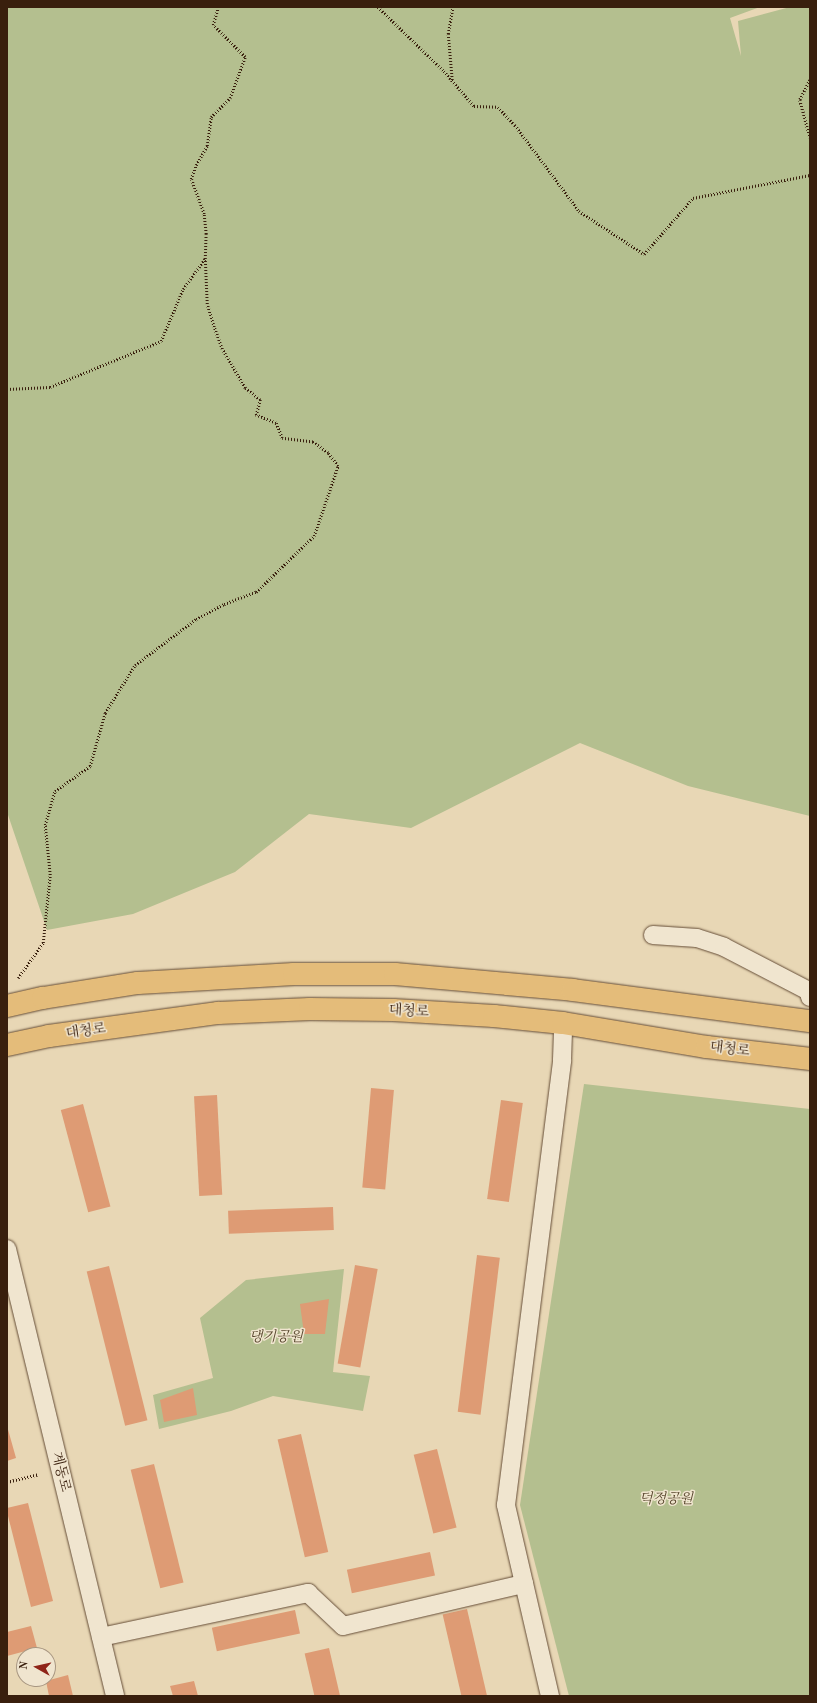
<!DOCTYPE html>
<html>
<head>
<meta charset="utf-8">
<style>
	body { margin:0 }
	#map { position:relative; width:817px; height:1703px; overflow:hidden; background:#e8d7b5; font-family:"Old Standard TT","Noto Serif KR",serif }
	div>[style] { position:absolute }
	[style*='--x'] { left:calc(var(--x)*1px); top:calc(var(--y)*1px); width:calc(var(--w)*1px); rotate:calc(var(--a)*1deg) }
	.green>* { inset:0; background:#b4bf8f }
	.building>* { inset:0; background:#de9b74; transform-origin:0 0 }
	.path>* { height:2.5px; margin-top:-1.25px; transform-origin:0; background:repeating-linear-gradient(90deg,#391f0d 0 1px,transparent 0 3px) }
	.roads { filter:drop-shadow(0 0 1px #654d37) drop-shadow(0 0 1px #654d37) }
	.minor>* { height:18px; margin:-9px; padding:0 9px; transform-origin:9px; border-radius:9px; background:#f0e5cf }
	.major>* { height:22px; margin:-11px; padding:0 11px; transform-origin:11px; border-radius:11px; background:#e4bc7a }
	span { translate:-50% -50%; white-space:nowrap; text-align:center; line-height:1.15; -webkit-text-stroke:3px #f0e5cf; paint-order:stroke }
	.street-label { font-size:14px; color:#391f0d }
	.park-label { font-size:14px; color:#58472e; font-style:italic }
	.frame { position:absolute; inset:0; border:8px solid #391f0d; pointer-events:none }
	.north { position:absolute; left:16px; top:1647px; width:40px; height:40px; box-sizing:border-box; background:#f0e5cf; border:1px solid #a79681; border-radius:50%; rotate:278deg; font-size:11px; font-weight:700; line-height:16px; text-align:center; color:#391f0d }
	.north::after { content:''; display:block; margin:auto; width:14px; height:18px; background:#8f2418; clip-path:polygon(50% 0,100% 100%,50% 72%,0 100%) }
</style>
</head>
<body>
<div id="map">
	<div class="green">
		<div style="clip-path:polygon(7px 7px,760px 7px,730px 18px,741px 56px,738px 21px,790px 7px,810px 7px,810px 816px,688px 786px,580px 743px,411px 828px,309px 814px,235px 872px,133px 914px,47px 930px,7px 812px)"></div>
		<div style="clip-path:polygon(584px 1084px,810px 1109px,810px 1696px,569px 1696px,520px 1505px)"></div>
		<div style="clip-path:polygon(344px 1269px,333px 1372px,370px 1376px,363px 1411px,273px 1396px,231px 1411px,159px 1429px,153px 1395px,213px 1378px,200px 1318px,246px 1280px)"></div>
	</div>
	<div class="building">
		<div style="left:371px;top:1088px;width:23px;height:100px;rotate:5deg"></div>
		<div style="left:217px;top:1095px;width:100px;height:23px;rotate:87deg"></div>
		<div style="left:501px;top:1100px;width:22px;height:100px;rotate:8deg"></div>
		<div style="left:83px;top:1104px;width:106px;height:23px;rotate:75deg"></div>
		<div style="left:333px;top:1207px;width:23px;height:105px;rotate:88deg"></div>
		<div style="left:477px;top:1255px;width:23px;height:158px;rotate:7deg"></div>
		<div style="left:355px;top:1265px;width:23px;height:100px;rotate:10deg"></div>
		<div style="left:109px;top:1266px;width:159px;height:23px;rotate:76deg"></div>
		<div style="clip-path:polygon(329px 1299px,325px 1334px,304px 1334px,300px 1304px)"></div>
		<div style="clip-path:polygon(193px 1388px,197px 1415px,164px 1422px,160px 1400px)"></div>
		<div style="clip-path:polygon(7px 1426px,16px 1458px,7px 1461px)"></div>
		<div style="left:301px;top:1434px;width:121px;height:24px;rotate:77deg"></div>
		<div style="left:437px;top:1449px;width:81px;height:24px;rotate:76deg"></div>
		<div style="left:154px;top:1464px;width:122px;height:24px;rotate:76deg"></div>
		<div style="clip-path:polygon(28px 1503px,53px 1601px,31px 1607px,7px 1512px,7px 1508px)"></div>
		<div style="left:430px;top:1552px;width:24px;height:85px;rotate:78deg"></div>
		<div style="left:467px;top:1609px;width:89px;height:25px;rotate:77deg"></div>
		<div style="left:295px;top:1610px;width:24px;height:85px;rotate:78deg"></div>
		<div style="clip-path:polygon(31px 1626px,37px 1648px,7px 1656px,7px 1632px)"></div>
		<div style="left:329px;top:1648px;width:49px;height:25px;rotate:77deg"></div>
		<div style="clip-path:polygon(68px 1675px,73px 1696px,49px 1696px,46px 1681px)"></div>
		<div style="clip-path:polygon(194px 1681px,198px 1696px,173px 1696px,170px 1686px)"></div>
	</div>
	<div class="path">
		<div style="--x:378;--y:7;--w:92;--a:44.1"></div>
		<div style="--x:444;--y:71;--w:46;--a:49.4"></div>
		<div style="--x:474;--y:106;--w:24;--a:2"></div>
		<div style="--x:498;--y:107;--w:25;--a:47"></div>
		<div style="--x:515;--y:125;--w:107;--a:53.3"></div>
		<div style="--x:579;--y:211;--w:78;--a:33.5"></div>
		<div style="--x:644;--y:254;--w:74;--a:-48.8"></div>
		<div style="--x:693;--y:198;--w:119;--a:-11.1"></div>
		<div style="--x:452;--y:80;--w:46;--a:-95"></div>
		<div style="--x:448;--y:34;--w:27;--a:-80"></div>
		<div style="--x:810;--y:80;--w:22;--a:117"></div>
		<div style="--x:800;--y:100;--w:39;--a:75"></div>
		<div style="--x:7;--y:389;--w:43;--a:-2.7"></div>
		<div style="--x:50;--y:387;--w:120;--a:-22.5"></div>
		<div style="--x:161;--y:341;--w:56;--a:-67.1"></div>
		<div style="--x:183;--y:289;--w:37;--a:-54"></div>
		<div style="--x:205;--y:259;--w:25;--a:-88"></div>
		<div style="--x:206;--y:234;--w:20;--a:-96"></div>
		<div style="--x:204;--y:214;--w:37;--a:-110"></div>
		<div style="--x:191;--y:179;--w:15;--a:-70"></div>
		<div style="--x:196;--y:165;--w:22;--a:-60"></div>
		<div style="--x:207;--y:146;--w:29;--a:-82"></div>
		<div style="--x:211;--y:117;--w:27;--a:-45"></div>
		<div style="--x:230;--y:98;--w:44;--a:-69.9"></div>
		<div style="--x:245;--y:57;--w:45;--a:-135"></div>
		<div style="--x:213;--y:25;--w:19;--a:-74"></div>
		<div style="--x:18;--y:978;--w:43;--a:-54.5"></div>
		<div style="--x:43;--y:943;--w:68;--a:-84.1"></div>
		<div style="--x:50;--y:875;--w:50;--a:-95.7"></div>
		<div style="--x:45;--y:825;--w:35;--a:-74"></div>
		<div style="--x:55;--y:791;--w:43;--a:-35.5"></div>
		<div style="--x:90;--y:766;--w:55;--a:-74.2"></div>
		<div style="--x:105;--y:713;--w:57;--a:-58"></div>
		<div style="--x:135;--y:665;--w:76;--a:-37"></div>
		<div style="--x:196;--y:619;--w:32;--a:-28"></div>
		<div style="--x:224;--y:604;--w:34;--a:-21"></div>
		<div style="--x:256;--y:592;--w:81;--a:-44"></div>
		<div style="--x:314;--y:536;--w:74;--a:-71.1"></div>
		<div style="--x:338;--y:466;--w:16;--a:-128"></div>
		<div style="--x:328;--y:453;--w:19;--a:-144"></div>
		<div style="--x:313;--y:442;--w:31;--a:-173"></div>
		<div style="--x:282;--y:438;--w:16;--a:-112"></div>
		<div style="--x:276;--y:423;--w:22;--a:-158"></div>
		<div style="--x:256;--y:415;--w:16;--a:-75"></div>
		<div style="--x:260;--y:400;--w:19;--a:-141"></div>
		<div style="--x:245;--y:388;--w:45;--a:-120.5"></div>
		<div style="--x:222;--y:349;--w:23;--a:-110"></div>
		<div style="--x:214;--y:327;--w:24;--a:-107"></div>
		<div style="--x:207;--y:304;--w:45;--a:-92.5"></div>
		<div style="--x:7;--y:1482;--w:32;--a:-14"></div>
	</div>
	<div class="roads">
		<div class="minor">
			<div style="--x:653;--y:935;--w:44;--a:3.9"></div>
			<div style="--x:697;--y:938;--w:28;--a:18"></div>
			<div style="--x:724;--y:947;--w:96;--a:27.4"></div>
			<div style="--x:809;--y:991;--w:6;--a:81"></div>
			<div style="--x:7;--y:1249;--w:460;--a:76.4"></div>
			<div style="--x:101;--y:1637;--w:212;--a:-12"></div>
			<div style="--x:308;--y:1593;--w:48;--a:43.3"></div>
			<div style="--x:343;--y:1626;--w:186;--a:-13.1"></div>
			<div style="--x:550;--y:1696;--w:196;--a:-103"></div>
			<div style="--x:506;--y:1505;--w:449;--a:-82.8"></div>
			<div style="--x:562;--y:1060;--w:37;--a:-88"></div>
		</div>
		<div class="major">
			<div style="--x:7;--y:1006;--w:37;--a:-13"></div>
			<div style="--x:43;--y:998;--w:96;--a:-9"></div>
			<div style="--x:138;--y:983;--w:156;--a:-3.3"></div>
			<div style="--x:294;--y:974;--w:101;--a:0"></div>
			<div style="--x:395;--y:974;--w:179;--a:5.1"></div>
			<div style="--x:573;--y:990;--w:239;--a:7.5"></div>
			<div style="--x:7;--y:1045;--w:43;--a:-12.1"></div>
			<div style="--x:49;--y:1036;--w:171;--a:-7.8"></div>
			<div style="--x:218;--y:1013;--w:92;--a:-2.5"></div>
			<div style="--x:310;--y:1009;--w:83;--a:0.7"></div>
			<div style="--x:393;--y:1010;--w:101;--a:3.4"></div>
			<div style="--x:494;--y:1016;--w:69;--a:5.8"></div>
			<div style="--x:563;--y:1023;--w:146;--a:9.5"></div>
			<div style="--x:707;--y:1047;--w:104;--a:6.6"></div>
		</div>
	</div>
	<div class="street-label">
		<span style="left:409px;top:1011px;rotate:3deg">대청로</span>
		<span style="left:86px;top:1031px;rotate:-8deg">대청로</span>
		<span style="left:730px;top:1049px;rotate:7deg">대청로</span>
		<span style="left:61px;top:1472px;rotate:76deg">계동로</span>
	</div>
	<div class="park-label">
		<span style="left:276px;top:1337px">댕기공원</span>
		<span style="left:666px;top:1499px">덕정공원</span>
	</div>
	<div class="frame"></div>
	<div class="north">N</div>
</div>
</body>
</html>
